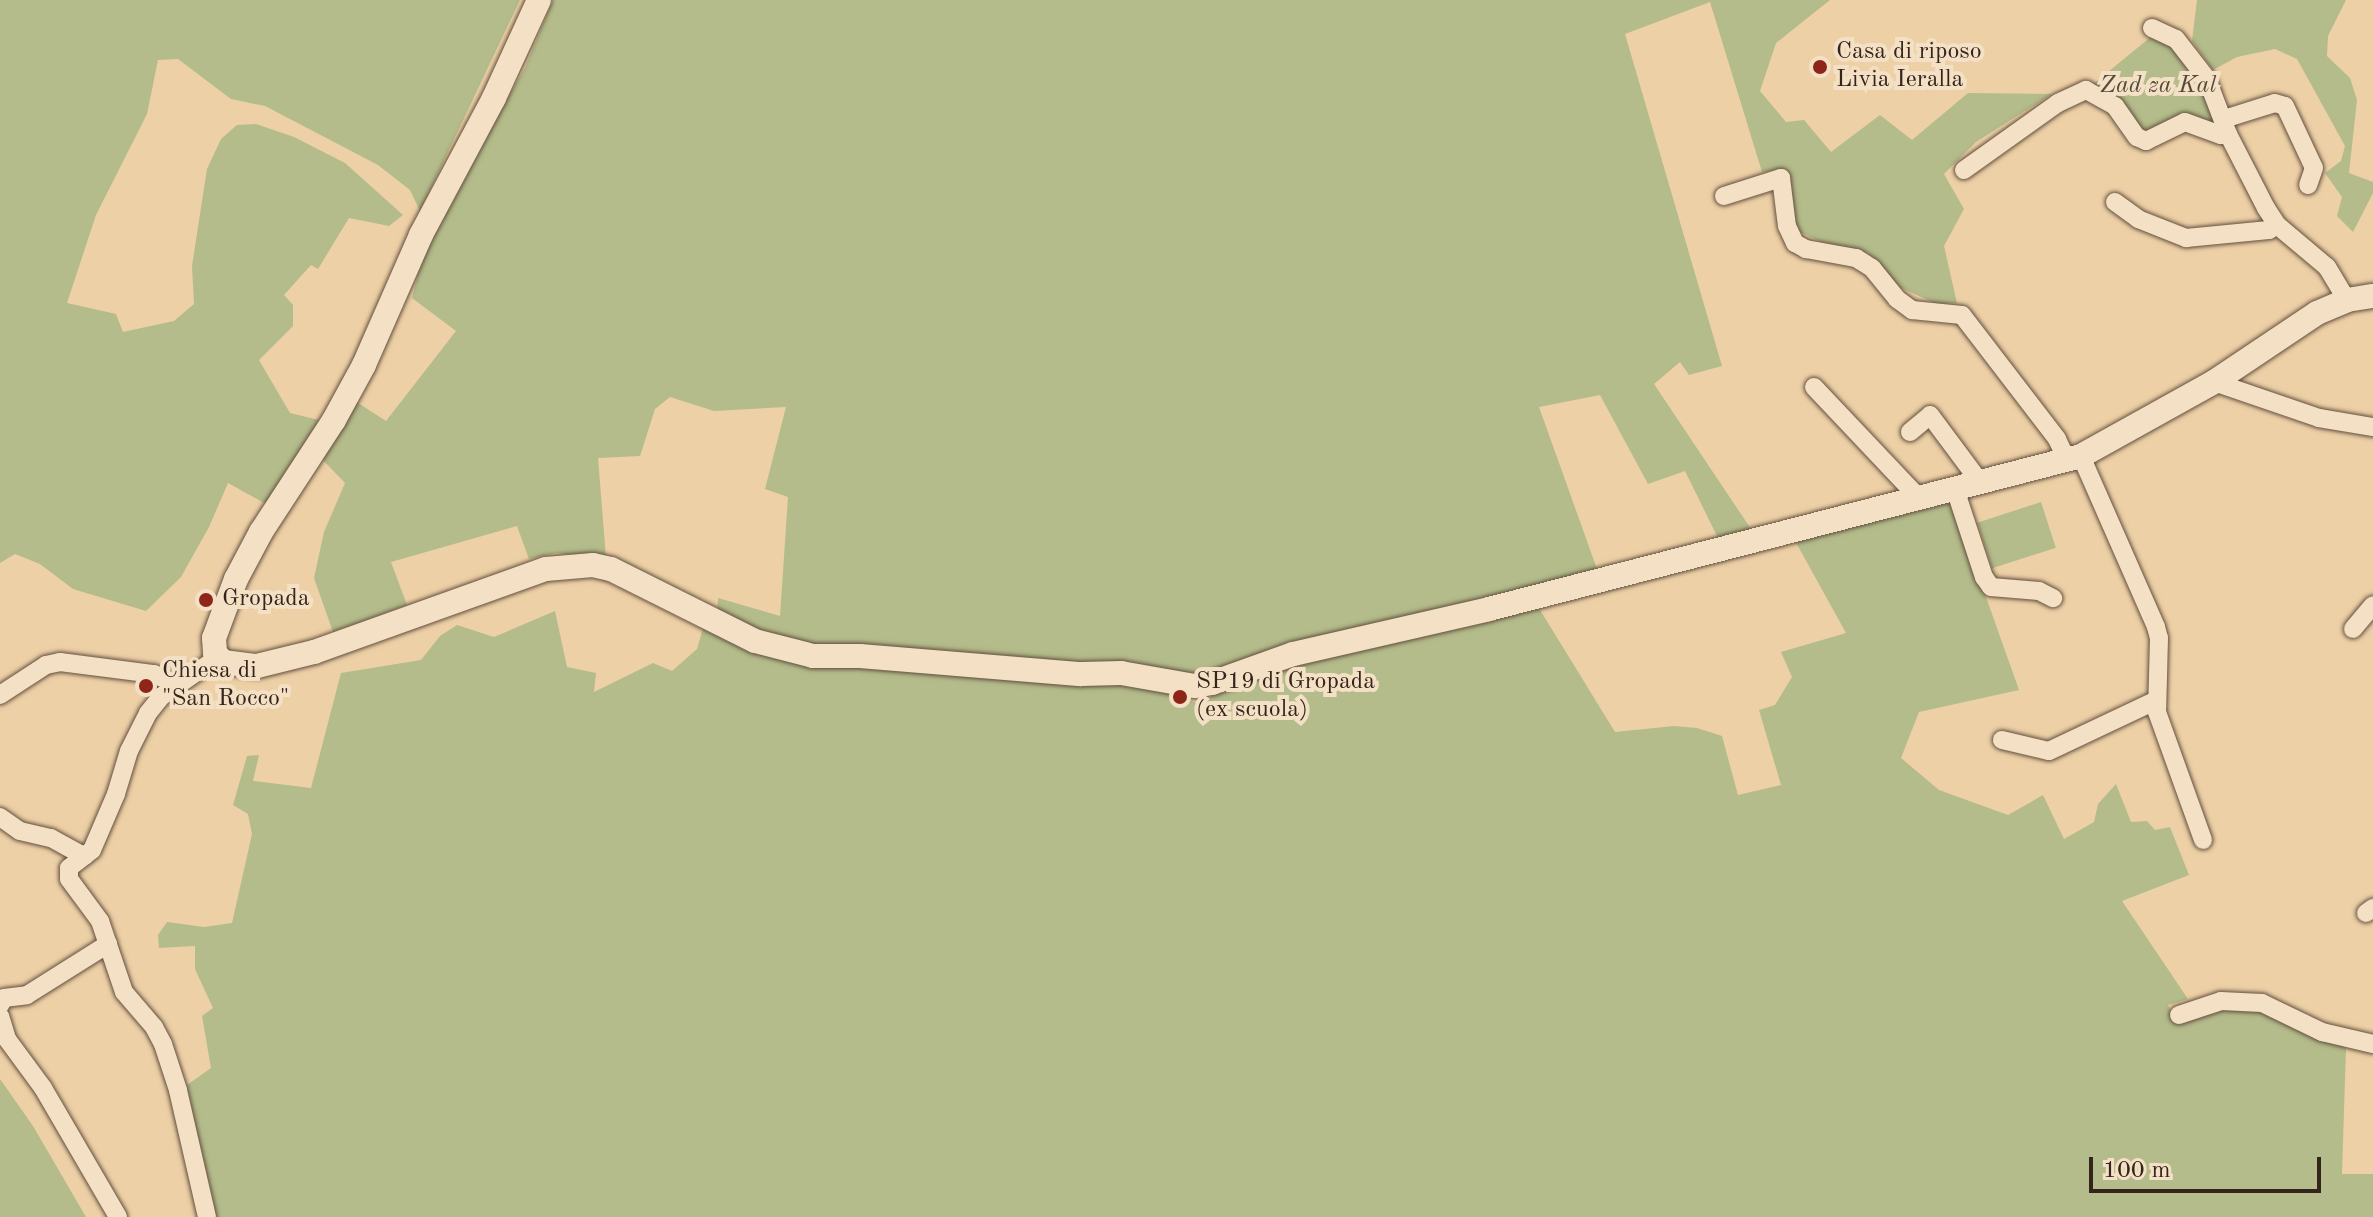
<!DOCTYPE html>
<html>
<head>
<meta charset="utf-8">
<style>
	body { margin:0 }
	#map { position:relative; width:2373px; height:1217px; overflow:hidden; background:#edd0a6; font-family:"Old Standard TT",serif }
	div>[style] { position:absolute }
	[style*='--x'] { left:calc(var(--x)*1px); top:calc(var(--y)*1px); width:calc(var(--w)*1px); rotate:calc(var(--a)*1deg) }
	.green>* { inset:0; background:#b3bc8a; transform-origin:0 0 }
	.roads { filter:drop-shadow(0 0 2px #634f3e) drop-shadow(0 0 2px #634f3e) }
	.minor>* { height:18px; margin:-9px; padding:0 9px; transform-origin:9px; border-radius:9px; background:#f3e0c5 }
	.tertiary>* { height:24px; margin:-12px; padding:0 12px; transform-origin:12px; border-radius:12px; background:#f3e0c5 }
	.dots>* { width:22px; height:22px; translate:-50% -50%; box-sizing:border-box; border:4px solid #f3e0c5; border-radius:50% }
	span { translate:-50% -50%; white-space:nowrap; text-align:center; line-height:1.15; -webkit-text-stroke:8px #f3e0c5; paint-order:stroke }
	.poi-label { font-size:24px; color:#35241b }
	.left { translate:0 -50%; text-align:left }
	.park-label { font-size:24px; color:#544a37; font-style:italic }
	.scale { position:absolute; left:2089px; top:1157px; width:232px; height:36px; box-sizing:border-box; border:4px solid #35241b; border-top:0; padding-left:10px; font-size:24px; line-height:28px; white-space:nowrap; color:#35241b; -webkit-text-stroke:6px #f3e0c5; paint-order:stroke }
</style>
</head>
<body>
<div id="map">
	<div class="green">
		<div style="clip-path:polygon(0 0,520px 0,420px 211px,410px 190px,378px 165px,265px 106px,231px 99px,178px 59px,158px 60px,147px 114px,96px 215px,67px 303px,116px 314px,123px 332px,174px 321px,194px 304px,192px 266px,207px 169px,221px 139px,237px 125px,256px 124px,294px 137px,345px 163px,403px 215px,389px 226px,349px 218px,318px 269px,311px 265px,284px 295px,293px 305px,293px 326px,259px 360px,290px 413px,319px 420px,266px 504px,228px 483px,209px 527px,181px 577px,146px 611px,73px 589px,40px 564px,15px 554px,0 563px)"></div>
		<div style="clip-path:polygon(553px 0,1830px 0,1776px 43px,1760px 91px,1786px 122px,1804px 120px,1831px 152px,1880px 115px,1912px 140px,1968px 93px,2052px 94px,1976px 142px,1944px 174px,1964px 209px,1944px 246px,1957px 303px,1937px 304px,1899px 287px,1868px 253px,1823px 243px,1796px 230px,1791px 182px,1786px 169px,1762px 172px,1710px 2px,1625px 34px,1722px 366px,1689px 375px,1680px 362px,1654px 384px,1753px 532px,1718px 538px,1685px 471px,1648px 484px,1600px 395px,1539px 407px,1597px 569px,1200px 675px,813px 649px,717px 615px,718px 598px,780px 616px,788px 497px,765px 489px,786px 407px,714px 411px,670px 397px,655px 409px,640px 456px,598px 458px,606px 558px,556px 553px,529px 559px,517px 526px,391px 562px,407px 605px,333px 632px,314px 578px,324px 532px,345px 483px,319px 456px,355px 401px,386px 421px,456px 331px,412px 298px,421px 262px,471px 162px,525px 68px)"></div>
		<div style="clip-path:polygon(2197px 0,2346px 0,2328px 36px,2327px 56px,2350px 78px,2357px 100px,2349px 173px,2373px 182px,2373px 193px,2353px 232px,2337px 216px,2342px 197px,2325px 173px,2341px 161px,2345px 146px,2297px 59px,2275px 49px,2237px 57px,2213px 70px,2192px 41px)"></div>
		<div style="clip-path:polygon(2158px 31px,2176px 39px,2228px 134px,2198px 125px,2146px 141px,2086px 90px)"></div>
		<div style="clip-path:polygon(1947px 498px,1953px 504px,2019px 690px,1919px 712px,1901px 758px,1939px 790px,2008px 815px,2043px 795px,2064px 839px,2094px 822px,2098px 804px,2116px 784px,2131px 822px,2147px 821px,2155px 830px,2170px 827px,2189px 875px,2122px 901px,2188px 999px,2168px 1005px,2177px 1022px,2200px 1010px,2261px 1010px,2346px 1048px,2342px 1174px,2373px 1174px,2373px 1217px,217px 1217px,209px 1201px,187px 1085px,211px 1068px,202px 1016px,213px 1008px,195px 969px,195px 946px,159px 948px,158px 935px,167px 922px,204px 927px,232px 923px,252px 834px,248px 814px,233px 805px,247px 756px,259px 755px,253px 781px,311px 788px,341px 673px,421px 660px,440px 636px,457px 625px,494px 637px,555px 611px,567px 667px,596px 673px,594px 692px,653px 663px,672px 671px,697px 649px,703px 628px,743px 646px,1158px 687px,1203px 706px,1217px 690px,1255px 676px,1537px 605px,1615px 732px,1674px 726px,1697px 728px,1722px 736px,1738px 795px,1781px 785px,1759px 710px,1775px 705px,1792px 677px,1781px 652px,1846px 633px,1794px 539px)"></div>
		<div style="left:2041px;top:502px;width:48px;height:67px;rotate:72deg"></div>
		<div style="clip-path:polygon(0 1079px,33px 1126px,86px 1217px,0 1217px)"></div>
	</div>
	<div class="roads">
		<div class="minor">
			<div style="--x:2152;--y:28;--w:26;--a:25"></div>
			<div style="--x:2176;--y:39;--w:51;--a:52.2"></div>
			<div style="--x:2207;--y:79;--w:59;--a:69.1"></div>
			<div style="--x:2228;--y:134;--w:83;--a:62.8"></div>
			<div style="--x:2266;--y:208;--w:20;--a:57"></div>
			<div style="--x:2277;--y:225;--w:65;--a:40"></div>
			<div style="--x:2327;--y:267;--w:39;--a:59"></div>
			<div style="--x:2224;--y:119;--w:53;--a:-17.4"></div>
			<div style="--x:2275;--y:103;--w:10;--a:17"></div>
			<div style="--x:2285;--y:106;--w:68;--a:64.9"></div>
			<div style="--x:2314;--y:168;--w:18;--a:109"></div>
			<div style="--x:1964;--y:170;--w:115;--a:-35.5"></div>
			<div style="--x:2058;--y:103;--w:31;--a:-25"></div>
			<div style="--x:2086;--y:90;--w:33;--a:29"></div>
			<div style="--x:2115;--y:106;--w:38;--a:55"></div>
			<div style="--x:2137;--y:137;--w:10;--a:24"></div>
			<div style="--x:2146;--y:141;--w:43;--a:-26"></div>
			<div style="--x:2185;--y:122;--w:38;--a:20"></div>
			<div style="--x:2221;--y:135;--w:7;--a:-8"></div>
			<div style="--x:1724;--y:196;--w:60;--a:-17.5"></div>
			<div style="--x:1781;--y:178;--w:48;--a:82.9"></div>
			<div style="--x:1787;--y:226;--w:19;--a:65"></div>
			<div style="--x:1795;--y:243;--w:13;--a:29"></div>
			<div style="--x:1806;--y:249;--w:51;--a:10.2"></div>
			<div style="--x:1856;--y:258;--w:19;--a:32"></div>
			<div style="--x:1872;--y:268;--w:40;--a:51"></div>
			<div style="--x:1897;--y:299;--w:19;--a:36"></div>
			<div style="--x:1912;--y:310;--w:50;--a:5.7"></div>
			<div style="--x:1962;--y:315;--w:156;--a:52.5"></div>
			<div style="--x:2057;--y:439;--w:23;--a:65"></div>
			<div style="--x:2115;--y:202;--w:29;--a:36"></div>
			<div style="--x:2138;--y:219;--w:52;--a:21.6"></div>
			<div style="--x:2186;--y:238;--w:83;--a:-5.5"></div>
			<div style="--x:2269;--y:230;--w:9;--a:-32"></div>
			<div style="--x:2214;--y:382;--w:111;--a:18.9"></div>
			<div style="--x:2319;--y:418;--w:55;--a:9.5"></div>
			<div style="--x:1814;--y:387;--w:151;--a:46.6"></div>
			<div style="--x:1910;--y:432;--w:26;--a:-40"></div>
			<div style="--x:1930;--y:415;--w:84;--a:53.3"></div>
			<div style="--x:2081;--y:456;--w:187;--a:66.3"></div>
			<div style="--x:2156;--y:627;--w:11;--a:75"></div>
			<div style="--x:2159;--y:638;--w:74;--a:91.5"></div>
			<div style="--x:2157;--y:712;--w:136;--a:70.2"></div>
			<div style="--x:1955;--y:489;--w:93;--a:71.8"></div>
			<div style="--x:1984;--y:577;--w:12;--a:55"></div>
			<div style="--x:1991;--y:587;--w:48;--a:4.8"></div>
			<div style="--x:2039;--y:591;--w:16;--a:27"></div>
			<div style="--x:2353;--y:629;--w:31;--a:-50"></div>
			<div style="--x:0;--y:695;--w:55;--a:-33.1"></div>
			<div style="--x:46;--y:665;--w:14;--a:-12"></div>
			<div style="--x:60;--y:662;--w:95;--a:7.3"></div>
			<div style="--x:154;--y:674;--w:25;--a:26"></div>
			<div style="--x:2002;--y:740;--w:48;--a:13.2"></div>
			<div style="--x:2049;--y:751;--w:117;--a:-25.3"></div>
			<div style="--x:0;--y:817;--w:24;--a:35"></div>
			<div style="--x:20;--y:831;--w:32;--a:13"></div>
			<div style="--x:51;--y:838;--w:38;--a:29"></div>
			<div style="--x:2366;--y:913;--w:9;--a:-36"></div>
			<div style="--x:0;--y:1005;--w:8;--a:-60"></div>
			<div style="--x:4;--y:998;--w:23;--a:-7"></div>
			<div style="--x:27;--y:995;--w:96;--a:-32.2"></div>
			<div style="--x:2179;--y:1015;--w:44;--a:-18.4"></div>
			<div style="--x:2221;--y:1001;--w:41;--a:2.8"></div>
			<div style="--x:2262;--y:1003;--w:67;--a:25.8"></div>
			<div style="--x:2322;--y:1032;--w:52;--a:13.2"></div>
			<div style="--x:0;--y:1016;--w:24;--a:73"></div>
			<div style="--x:7;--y:1039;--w:61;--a:53.7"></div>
			<div style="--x:43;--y:1088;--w:149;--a:59.8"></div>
			<div style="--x:207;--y:1217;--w:130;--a:-102.9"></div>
			<div style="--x:178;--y:1090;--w:48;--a:-108.1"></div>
			<div style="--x:163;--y:1044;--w:19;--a:-118"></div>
			<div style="--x:154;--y:1027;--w:46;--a:-130.6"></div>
			<div style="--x:124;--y:992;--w:75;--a:-108.7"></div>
			<div style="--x:100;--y:921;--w:52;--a:-126.4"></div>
			<div style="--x:69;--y:879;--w:11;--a:-90"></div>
			<div style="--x:69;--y:868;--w:29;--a:-38"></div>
			<div style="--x:92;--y:850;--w:61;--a:-66.8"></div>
			<div style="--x:116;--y:794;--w:45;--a:-73.2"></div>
			<div style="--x:129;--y:751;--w:42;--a:-63.4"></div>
			<div style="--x:148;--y:713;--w:22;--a:-51"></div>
			<div style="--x:162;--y:696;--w:67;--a:-34.6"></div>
		</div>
		<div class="tertiary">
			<div style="--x:539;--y:0;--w:108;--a:114.7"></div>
			<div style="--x:494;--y:98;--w:155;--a:118.1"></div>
			<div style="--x:421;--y:235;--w:142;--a:113.7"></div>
			<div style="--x:364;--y:365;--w:63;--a:118.6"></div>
			<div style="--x:334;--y:420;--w:134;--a:123.1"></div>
			<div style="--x:261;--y:532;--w:53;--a:118"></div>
			<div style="--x:236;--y:579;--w:63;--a:110.4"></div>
			<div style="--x:214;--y:638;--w:15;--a:86"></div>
			<div style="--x:215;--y:653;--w:12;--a:48"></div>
			<div style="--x:223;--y:662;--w:34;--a:7"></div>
			<div style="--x:257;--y:666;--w:59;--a:-13.8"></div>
			<div style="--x:314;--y:652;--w:246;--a:-19.7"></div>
			<div style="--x:546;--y:569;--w:47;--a:-4.9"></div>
			<div style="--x:593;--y:565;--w:18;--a:13"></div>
			<div style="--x:611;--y:569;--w:161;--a:26.6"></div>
			<div style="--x:755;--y:641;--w:60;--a:14.5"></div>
			<div style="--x:813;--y:656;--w:47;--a:0"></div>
			<div style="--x:860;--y:656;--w:222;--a:4.7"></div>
			<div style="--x:1081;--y:674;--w:40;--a:-1.4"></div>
			<div style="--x:1121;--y:673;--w:75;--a:10"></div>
			<div style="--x:1195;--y:686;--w:17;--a:-10"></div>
			<div style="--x:1212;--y:683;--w:86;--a:-19.7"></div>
			<div style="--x:1293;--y:654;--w:201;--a:-12.9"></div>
			<div style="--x:1489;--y:609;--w:611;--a:-14.49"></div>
			<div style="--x:2081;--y:456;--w:152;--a:-29.1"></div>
			<div style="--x:2214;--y:382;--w:124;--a:-33.8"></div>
			<div style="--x:2317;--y:313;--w:33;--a:-23"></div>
			<div style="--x:2347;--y:300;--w:26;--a:-9"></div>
		</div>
	</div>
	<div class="dots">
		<div style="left:1820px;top:67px;background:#8f2418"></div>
		<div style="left:206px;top:600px;background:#8f2418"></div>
		<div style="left:146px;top:686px;background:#8f2418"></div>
		<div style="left:1180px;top:697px;background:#8f2418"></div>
	</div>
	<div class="poi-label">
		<span class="left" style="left:1836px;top:67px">Casa di riposo<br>Livia Ieralla</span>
		<span class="left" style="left:222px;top:600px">Gropada</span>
		<span class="left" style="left:162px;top:686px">Chiesa di<br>"San Rocco"</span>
		<span class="left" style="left:1196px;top:697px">SP19 di Gropada<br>(ex scuola)</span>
	</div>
	<div class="park-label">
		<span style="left:2158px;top:87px">Zad za Kal</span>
	</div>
	<div class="scale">100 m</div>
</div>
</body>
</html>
